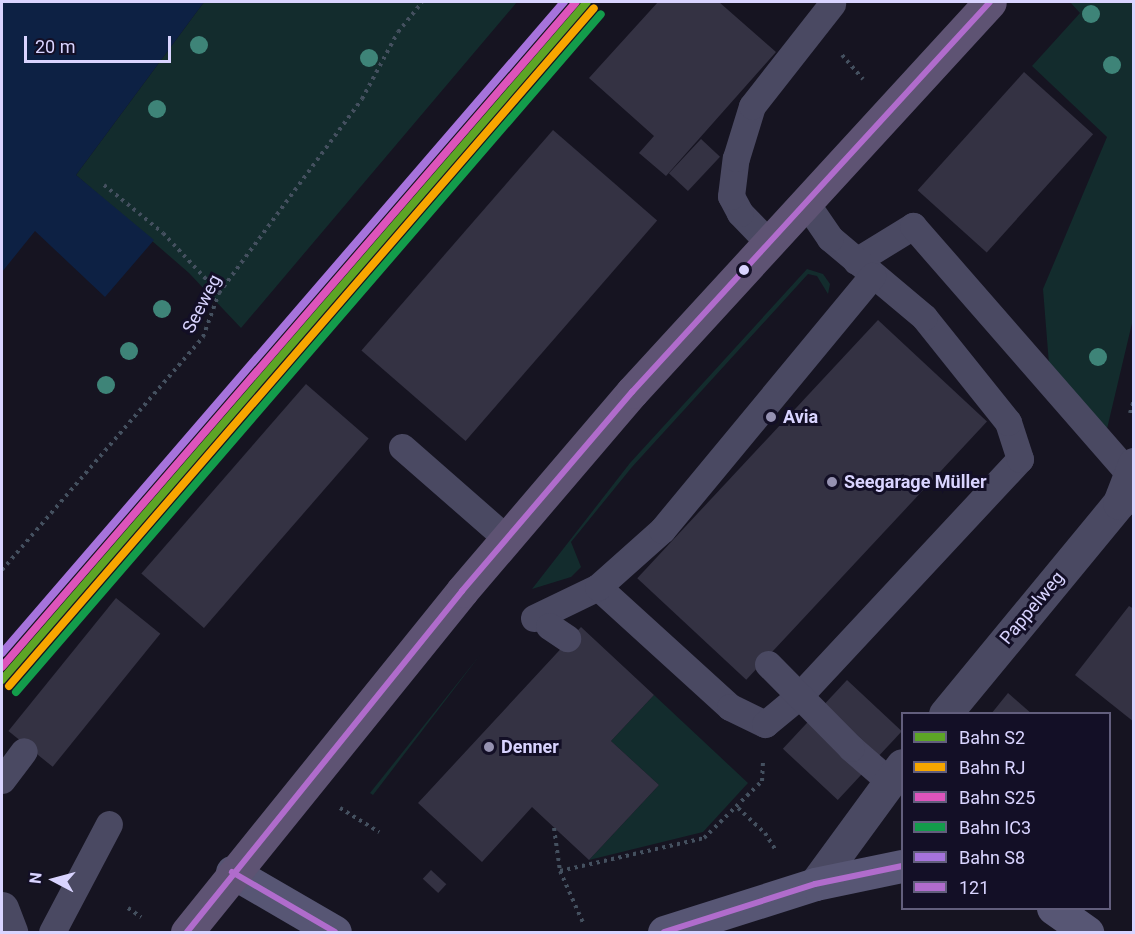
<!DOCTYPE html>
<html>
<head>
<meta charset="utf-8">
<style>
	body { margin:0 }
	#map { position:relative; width:1135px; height:934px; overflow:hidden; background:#161421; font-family:Roboto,sans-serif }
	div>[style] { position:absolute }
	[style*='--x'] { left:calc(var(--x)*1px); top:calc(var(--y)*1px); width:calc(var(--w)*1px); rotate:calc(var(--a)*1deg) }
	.green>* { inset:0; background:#132c2d }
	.water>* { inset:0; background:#0d2144 }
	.building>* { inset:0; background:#343243; transform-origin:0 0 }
	.path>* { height:4px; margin-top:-2px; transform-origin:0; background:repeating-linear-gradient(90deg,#44505f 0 3px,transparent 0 7.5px) }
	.lane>* { height:27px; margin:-13.5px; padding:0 13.5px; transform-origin:13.5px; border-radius:13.5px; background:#4a4962 }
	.street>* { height:33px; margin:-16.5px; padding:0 16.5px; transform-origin:16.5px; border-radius:16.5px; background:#4a4962 }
	.secondary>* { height:33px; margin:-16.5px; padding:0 16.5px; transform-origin:16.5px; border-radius:16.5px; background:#575674 }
	.primary>* { height:33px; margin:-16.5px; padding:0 16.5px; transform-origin:16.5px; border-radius:16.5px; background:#5e5373 }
	.lane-bridge>* { height:27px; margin:-13.5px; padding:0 13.5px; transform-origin:13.5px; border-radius:13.5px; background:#4a4962 }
	.bus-1>* { height:6px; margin:-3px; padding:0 3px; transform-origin:3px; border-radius:3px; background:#b06ccc }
	.rail-1>* { height:8px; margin:-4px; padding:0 4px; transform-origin:4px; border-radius:4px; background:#5da526 }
	.rail-2>* { height:8px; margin:-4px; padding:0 4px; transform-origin:4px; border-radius:4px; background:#f7a600 }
	.rail-3>* { height:8px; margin:-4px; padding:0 4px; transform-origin:4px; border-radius:4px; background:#dd54bb }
	.rail-4>* { height:8px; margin:-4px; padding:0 4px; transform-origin:4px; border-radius:4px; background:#139c4b }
	.rail-5>* { height:8px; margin:-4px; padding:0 4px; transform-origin:4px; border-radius:4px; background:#a673dc }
	.trees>* { width:18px; height:18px; margin:-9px; border-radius:50%; background:#3e8478 }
	.dots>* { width:16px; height:16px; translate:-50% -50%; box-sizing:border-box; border:3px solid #130f26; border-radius:50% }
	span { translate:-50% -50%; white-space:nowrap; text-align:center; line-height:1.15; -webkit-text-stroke:6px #130f26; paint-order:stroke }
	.street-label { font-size:18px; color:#d9d4ff }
	.poi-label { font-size:18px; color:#d9d4ff; font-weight:700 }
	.left { translate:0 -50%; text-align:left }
	.frame { position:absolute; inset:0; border:3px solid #d9d4ff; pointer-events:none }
	.legend { position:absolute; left:901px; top:712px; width:210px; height:198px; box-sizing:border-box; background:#130f26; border:2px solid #625e7d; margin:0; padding:8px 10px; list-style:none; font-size:18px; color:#d9d4ff }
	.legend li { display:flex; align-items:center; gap:12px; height:30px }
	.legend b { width:30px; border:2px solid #625e7d }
	.north { position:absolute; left:24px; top:850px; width:60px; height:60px; -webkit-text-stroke:4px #130f26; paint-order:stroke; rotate:276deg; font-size:16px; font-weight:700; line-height:24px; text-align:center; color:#d9d4ff }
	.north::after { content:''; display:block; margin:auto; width:21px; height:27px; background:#d9d4ff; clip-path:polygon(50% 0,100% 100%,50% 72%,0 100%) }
	.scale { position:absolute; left:24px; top:36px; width:147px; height:27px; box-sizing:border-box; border:3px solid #d9d4ff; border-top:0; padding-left:8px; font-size:18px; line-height:21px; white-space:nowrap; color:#d9d4ff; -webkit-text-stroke:4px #130f26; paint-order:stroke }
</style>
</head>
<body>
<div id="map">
	<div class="green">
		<div style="clip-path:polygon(204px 2px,517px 2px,241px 328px,189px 273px,76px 175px)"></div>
		<div style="clip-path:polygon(1070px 2px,1133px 2px,1133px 319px,1106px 433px,1049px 364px,1043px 289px,1107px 137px,1032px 66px,1080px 13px)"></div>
		<div style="clip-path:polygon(807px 269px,823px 274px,830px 284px,828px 294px,817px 276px,808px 274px,632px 467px,571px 542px,581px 567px,571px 577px,532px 589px,630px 463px)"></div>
		<div style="clip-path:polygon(480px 655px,373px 795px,370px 793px)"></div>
		<div style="clip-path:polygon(654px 695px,748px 783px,703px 832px,589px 860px,659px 785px,611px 741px)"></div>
	</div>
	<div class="water">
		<div style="clip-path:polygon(2px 2px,204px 2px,76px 175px,154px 240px,105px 297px,35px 231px,2px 272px)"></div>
	</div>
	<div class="building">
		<div style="clip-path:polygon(658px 2px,719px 2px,776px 52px,666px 176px,639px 153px,654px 136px,589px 78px)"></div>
		<div style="left:1024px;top:72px;width:93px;height:159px;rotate:42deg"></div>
		<div style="left:553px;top:130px;width:138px;height:292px;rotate:41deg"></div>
		<div style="left:701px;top:139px;width:26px;height:47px;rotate:43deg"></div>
		<div style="left:878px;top:320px;width:149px;height:353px;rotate:43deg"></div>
		<div style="left:306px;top:384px;width:83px;height:251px;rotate:41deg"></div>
		<div style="left:116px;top:598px;width:57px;height:171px;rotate:39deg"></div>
		<div style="clip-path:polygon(1129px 606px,1134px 609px,1134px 722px,1075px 675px)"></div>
		<div style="clip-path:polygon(581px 627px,654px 695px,611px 741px,659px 785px,589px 860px,532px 807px,482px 862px,418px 803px)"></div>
		<div style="left:847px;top:680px;width:75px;height:94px;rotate:43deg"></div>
		<div style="clip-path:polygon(1008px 693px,1032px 714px,991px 714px)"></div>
		<div style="left:431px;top:870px;width:21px;height:12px;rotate:43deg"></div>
	</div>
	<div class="path">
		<div style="--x:842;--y:55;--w:32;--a:49"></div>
		<div style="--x:104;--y:185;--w:76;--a:39.1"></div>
		<div style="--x:163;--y:233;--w:82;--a:47"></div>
		<div style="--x:1130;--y:413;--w:14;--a:-73"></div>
		<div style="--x:2;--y:570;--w:308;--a:-49.2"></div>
		<div style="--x:203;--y:337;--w:47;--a:-70"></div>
		<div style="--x:219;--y:293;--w:241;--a:-53.6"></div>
		<div style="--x:362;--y:99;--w:76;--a:-61.8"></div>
		<div style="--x:398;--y:32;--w:38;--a:-51"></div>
		<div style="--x:340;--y:808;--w:46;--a:31.6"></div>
		<div style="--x:738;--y:808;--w:37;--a:43"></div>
		<div style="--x:765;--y:833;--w:22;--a:58"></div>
		<div style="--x:554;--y:828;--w:43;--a:82.1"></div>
		<div style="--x:560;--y:871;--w:59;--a:66"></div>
		<div style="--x:560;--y:871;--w:148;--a:-12.9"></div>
		<div style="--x:704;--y:838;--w:81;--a:-44.5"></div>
		<div style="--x:762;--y:781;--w:19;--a:-87"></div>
		<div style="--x:128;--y:908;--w:16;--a:35"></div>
	</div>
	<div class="lane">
		<div style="--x:769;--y:243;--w:42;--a:-134"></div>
		<div style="--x:740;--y:213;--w:19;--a:-118"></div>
		<div style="--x:731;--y:196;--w:38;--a:-83"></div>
		<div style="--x:736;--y:158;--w:54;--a:-72.9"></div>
		<div style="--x:752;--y:106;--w:130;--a:-51.9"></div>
		<div style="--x:856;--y:261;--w:67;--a:-31.6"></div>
		<div style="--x:913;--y:226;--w:330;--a:48.9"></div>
		<div style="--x:402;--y:447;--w:138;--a:41.2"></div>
		<div style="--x:598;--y:587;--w:178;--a:42.3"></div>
		<div style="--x:730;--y:707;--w:39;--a:26"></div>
		<div style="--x:765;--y:724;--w:44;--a:-39.5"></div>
		<div style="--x:799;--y:696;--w:324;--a:-47"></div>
		<div style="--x:1020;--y:459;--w:39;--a:-108"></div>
		<div style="--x:1008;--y:422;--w:134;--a:-128.7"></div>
		<div style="--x:924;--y:317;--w:123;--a:-140"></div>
		<div style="--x:830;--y:238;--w:42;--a:-124.4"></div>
		<div style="--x:534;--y:618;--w:71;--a:-25.8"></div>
		<div style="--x:598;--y:587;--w:86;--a:-41.7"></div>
		<div style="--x:662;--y:530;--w:330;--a:-50.4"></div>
		<div style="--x:549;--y:626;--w:22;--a:34"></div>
		<div style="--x:851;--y:748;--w:50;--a:41"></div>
		<div style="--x:2;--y:780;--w:36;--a:-53"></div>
		<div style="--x:52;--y:932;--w:122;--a:-62.2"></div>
	</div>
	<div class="street">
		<div style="--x:945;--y:714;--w:273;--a:-50.5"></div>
		<div style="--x:1119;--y:503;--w:42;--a:-69"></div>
		<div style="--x:815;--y:884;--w:147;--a:-53.8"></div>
		<div style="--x:2;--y:908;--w:26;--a:69"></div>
	</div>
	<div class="secondary">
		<div style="--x:232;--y:872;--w:119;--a:30.2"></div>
		<div style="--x:1053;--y:908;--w:42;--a:35.2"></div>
		<div style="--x:664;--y:932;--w:158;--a:-17.6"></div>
		<div style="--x:815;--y:884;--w:89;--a:-11.7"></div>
	</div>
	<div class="primary">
		<div style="--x:187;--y:932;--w:438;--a:-51.1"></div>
		<div style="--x:462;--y:591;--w:262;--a:-49.5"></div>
		<div style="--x:632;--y:392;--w:529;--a:-47.45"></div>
	</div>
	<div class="lane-bridge">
		<div style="--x:768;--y:664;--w:118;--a:45.3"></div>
	</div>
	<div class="bus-1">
		<div style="--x:232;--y:872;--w:119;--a:30.2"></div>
		<div style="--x:187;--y:932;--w:438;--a:-51.1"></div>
		<div style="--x:462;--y:591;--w:262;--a:-49.5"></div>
		<div style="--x:632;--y:392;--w:529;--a:-47.45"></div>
		<div style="--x:664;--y:932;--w:158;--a:-17.6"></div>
		<div style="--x:815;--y:884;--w:89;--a:-11.7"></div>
	</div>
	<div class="rail-1">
		<div style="--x:2;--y:680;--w:895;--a:-49.21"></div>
	</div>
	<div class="rail-2">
		<div style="--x:9;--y:686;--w:895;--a:-49.21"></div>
	</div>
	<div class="rail-3">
		<div style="--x:2;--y:667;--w:878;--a:-49.2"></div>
	</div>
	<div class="rail-4">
		<div style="--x:16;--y:692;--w:895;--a:-49.21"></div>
	</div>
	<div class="rail-5">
		<div style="--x:2;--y:653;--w:860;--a:-49.2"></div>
	</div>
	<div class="trees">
		<div style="left:1091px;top:14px"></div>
		<div style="left:199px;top:45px"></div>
		<div style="left:369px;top:58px"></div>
		<div style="left:1112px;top:65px"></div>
		<div style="left:157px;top:109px"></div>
		<div style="left:162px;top:309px"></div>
		<div style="left:129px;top:351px"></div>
		<div style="left:1098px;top:357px"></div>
		<div style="left:106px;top:385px"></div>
	</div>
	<div class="dots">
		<div style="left:744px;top:270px;background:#d9d4ff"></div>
		<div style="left:771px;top:417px;background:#9591b1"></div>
		<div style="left:832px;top:482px;background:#9591b1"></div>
		<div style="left:489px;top:747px;background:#9591b1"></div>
	</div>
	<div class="street-label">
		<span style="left:202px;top:304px;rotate:-63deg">Seeweg</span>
		<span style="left:1032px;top:608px;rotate:-50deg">Pappelweg</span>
	</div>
	<div class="poi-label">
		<span class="left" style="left:783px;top:417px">Avia</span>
		<span class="left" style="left:844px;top:482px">Seegarage Müller</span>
		<span class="left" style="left:501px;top:747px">Denner</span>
	</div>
	<div class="frame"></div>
	<ul class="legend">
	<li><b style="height:8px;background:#5da526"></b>Bahn S2</li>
	<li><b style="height:8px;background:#f7a600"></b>Bahn RJ</li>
	<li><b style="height:8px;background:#dd54bb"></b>Bahn S25</li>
	<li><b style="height:8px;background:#139c4b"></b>Bahn IC3</li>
	<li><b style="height:8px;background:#a673dc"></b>Bahn S8</li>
	<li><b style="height:8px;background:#b06ccc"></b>121</li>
	</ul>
	<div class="north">N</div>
	<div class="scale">20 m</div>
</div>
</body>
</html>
